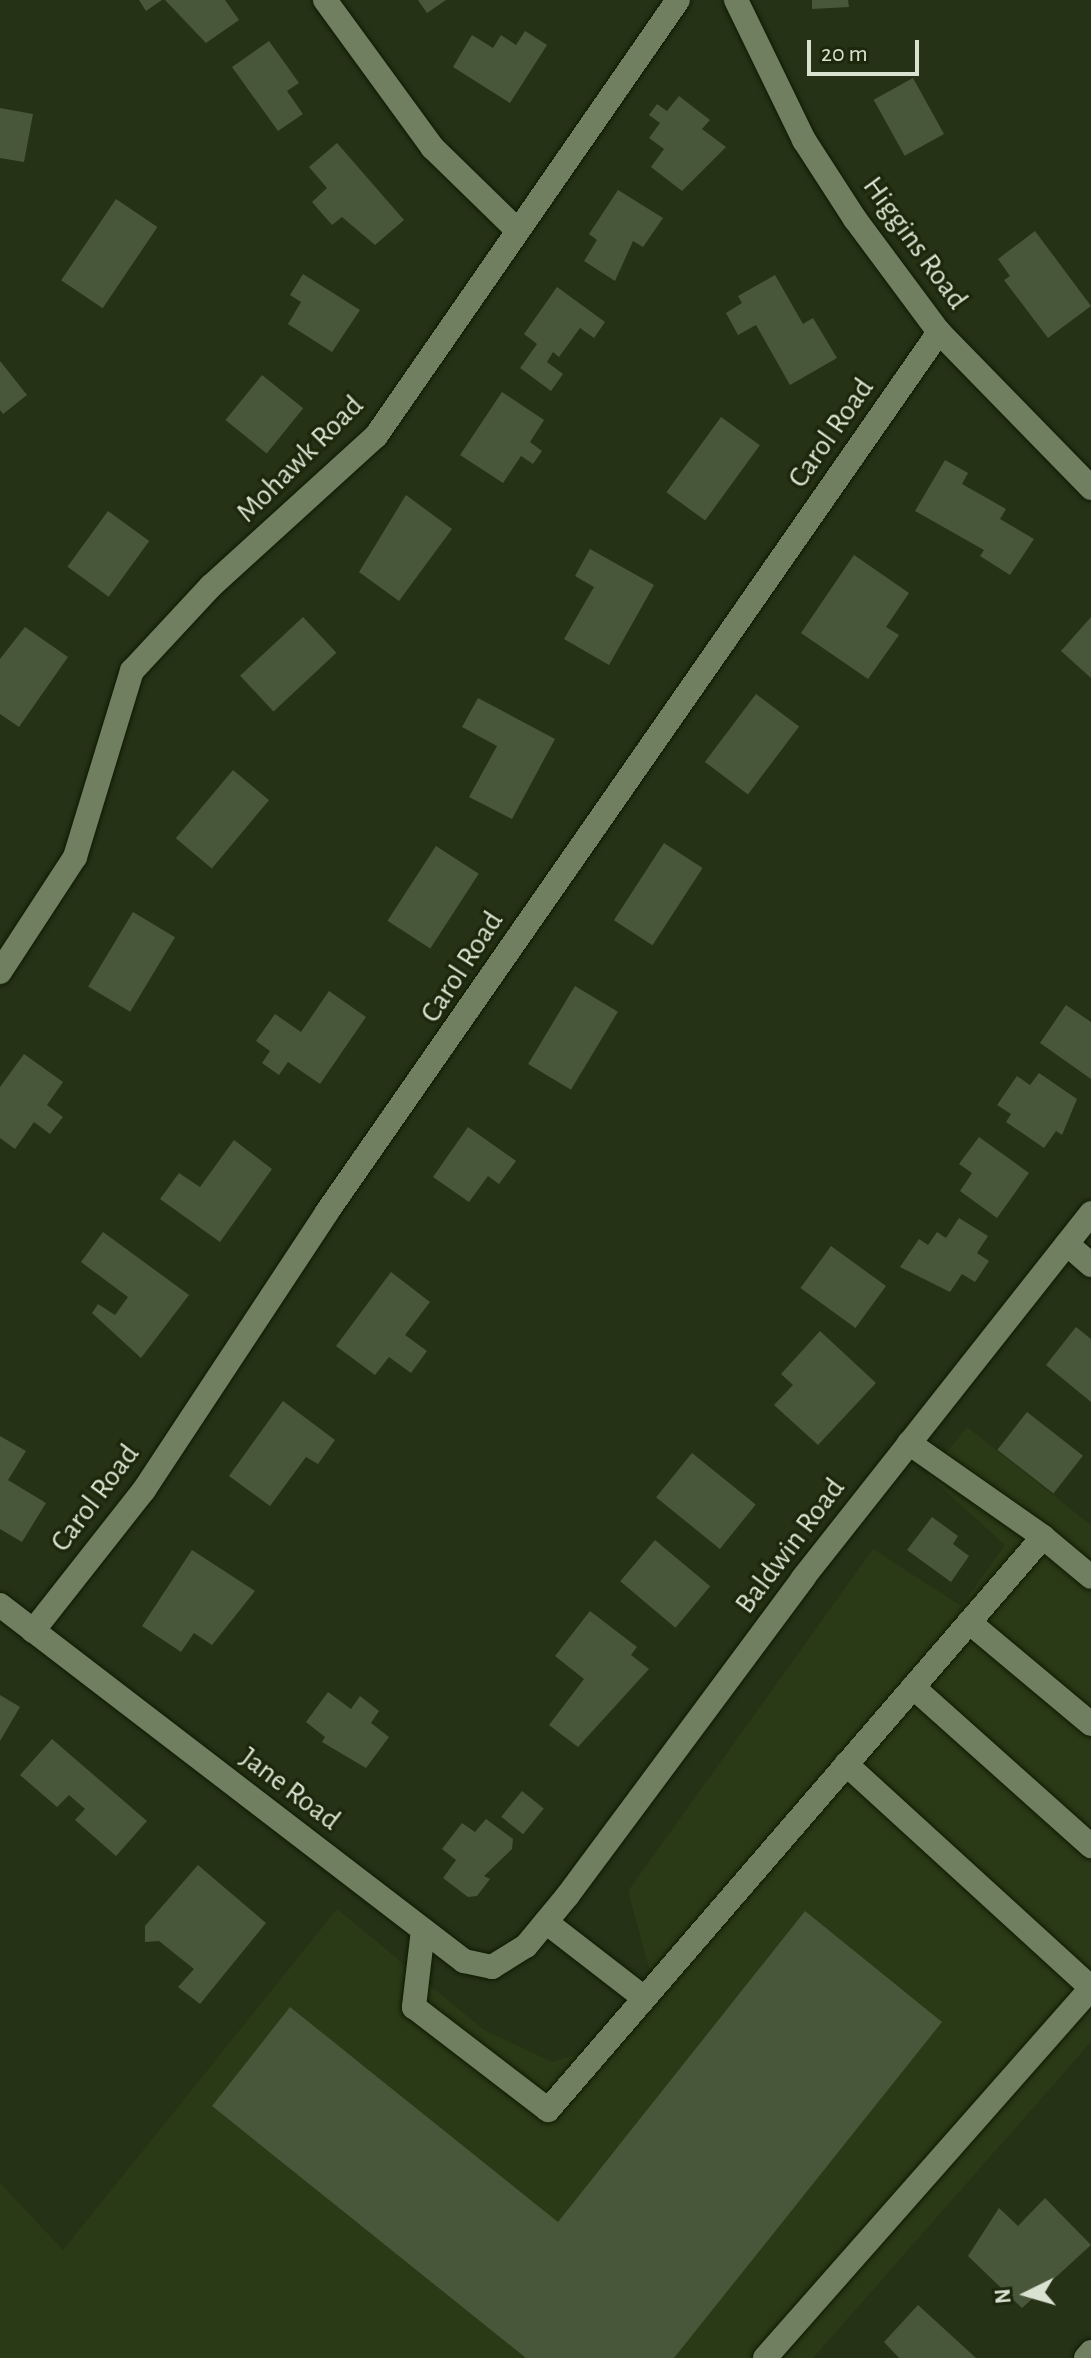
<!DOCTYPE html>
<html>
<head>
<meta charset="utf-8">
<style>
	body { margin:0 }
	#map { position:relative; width:1091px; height:2358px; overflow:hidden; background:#263216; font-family:"Alegreya Sans",sans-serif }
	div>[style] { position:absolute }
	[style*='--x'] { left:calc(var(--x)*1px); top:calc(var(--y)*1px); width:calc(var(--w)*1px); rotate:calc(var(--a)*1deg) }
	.built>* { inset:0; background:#2a3916 }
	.building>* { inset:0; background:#485639; transform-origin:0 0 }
	.roads { filter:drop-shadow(0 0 2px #0e1a01) drop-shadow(0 0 2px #0e1a01) }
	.minor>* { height:24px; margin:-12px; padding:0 12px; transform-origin:12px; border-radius:12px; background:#707f60 }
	span { translate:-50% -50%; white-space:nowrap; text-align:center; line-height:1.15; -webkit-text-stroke:7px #1c280c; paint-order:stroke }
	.street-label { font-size:30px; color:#d9e1d0 }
	.north { position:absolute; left:987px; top:2254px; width:80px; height:80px; -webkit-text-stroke:6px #1c280c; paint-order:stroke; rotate:265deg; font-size:22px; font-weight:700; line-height:32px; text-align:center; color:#d9e1d0 }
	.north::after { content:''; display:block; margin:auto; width:28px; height:36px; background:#d9e1d0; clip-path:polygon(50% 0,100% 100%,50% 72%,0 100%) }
	.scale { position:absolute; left:807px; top:40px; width:112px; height:36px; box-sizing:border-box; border:4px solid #d9e1d0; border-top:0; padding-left:10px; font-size:24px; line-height:28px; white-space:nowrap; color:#d9e1d0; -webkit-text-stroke:6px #1c280c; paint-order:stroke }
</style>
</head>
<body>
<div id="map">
	<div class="built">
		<div style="clip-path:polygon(967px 1427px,1091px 1525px,1091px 2042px,813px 2358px,0 2358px,0 2183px,63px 2250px,337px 1909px,484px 2030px,552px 2062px,627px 2039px,654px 1986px,628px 1891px,873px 1549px,961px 1606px,1005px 1545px,928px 1475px)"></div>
	</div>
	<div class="building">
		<div style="clip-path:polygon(139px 0,162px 0,146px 11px)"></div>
		<div style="clip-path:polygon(165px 0,225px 0,239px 20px,206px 43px)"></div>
		<div style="clip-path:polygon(418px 0,446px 0,427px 13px)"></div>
		<div style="clip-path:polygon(812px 0,848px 0,849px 7px,812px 9px)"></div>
		<div style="clip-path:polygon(525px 31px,547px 45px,510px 103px,453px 67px,472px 35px,493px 48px,501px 35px,516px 45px)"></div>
		<div style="clip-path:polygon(269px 41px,299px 83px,287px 91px,303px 114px,278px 131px,232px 67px)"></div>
		<div style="left:913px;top:78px;width:64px;height:45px;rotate:61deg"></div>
		<div style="clip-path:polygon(679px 96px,710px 120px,702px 129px,726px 147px,682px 191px,651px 167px,664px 149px,649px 138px,660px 123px,649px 115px,657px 104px,667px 111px)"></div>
		<div style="clip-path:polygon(0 108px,33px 114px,24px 162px,0 158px)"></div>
		<div style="clip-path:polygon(337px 143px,404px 220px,375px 245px,342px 217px,332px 225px,312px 202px,327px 188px,309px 167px)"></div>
		<div style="clip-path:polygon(618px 190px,663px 218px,643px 247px,633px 241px,615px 281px,584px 261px,597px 240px,589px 234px)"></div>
		<div style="left:116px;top:199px;width:50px;height:98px;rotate:34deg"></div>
		<div style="clip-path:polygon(1035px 231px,1091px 306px,1048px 338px,1004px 280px,1010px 276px,998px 259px)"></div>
		<div style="clip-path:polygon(303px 274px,360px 310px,332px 352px,288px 324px,301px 302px,290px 295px)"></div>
		<div style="clip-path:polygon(775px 275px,803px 324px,813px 318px,837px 358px,790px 385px,756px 325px,738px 335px,726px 313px,742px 303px,738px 296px)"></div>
		<div style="clip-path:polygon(557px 287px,605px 322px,594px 338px,580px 328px,559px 357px,553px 352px,547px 362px,563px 374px,551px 391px,520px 368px,537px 344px,524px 334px)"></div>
		<div style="clip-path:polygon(0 361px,27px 395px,3px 414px,0 410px)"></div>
		<div style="left:262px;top:375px;width:53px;height:58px;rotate:39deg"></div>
		<div style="clip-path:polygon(502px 392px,544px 420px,530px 442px,542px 451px,533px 464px,521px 456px,503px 483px,460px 455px)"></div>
		<div style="left:721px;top:417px;width:48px;height:93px;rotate:36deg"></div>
		<div style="clip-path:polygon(945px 460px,968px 473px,962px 484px,1006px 509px,1000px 519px,1034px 539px,1010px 575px,980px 556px,984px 550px,915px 511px)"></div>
		<div style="clip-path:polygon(406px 495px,452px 529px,399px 601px,359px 572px)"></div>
		<div style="left:108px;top:511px;width:51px;height:69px;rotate:36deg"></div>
		<div style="clip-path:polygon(590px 549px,654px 585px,609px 665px,564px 639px,594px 587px,575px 576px)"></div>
		<div style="clip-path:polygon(854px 555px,909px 593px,886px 627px,899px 635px,868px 679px,801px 633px)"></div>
		<div style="left:303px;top:617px;width:49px;height:86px;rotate:47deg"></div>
		<div style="clip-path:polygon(1091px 617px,1091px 678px,1061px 651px)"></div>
		<div style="clip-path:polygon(25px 627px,68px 657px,19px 727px,0 714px,0 659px)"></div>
		<div style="left:756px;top:694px;width:54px;height:85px;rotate:37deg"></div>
		<div style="clip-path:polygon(478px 698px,555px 739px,512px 819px,469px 797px,497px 746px,462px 727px)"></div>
		<div style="left:233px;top:770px;width:47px;height:89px;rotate:40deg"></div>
		<div style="left:664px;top:843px;width:46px;height:92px;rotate:33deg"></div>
		<div style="left:436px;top:846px;width:51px;height:89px;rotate:33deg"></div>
		<div style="left:133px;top:912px;width:49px;height:87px;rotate:31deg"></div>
		<div style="left:575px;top:986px;width:50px;height:91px;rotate:31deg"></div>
		<div style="clip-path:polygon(329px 991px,366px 1017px,320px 1084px,288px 1062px,279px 1075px,262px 1063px,270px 1051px,256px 1041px,275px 1014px,301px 1032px)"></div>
		<div style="clip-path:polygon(1066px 1005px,1091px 1022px,1091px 1079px,1040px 1043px)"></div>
		<div style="clip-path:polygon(24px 1054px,63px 1082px,47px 1105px,63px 1117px,50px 1134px,34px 1122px,15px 1149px,0 1138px,0 1087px)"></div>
		<div style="clip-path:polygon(1039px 1073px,1077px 1099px,1062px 1135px,1056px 1131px,1044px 1148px,1006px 1122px,1011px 1114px,997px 1105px,1017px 1076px,1030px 1085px)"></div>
		<div style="clip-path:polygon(468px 1127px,516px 1161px,499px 1184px,488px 1176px,469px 1202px,433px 1177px)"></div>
		<div style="clip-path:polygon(979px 1137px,1029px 1173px,997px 1218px,960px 1191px,972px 1173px,959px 1164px)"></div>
		<div style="clip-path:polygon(234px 1140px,272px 1169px,220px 1242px,160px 1199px,179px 1173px,200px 1187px)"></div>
		<div style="clip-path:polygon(959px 1218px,988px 1236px,977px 1253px,989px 1261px,975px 1282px,962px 1274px,950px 1292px,900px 1267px,919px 1239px,928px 1245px,937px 1232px,946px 1238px)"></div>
		<div style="clip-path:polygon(103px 1232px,189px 1295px,141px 1358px,92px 1313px,98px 1304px,115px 1315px,128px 1297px,81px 1262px)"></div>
		<div style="left:831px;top:1246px;width:68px;height:52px;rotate:36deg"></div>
		<div style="clip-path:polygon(391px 1272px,430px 1302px,405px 1335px,427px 1351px,411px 1373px,389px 1357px,375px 1375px,336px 1346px)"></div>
		<div style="clip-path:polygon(1076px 1327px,1091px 1339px,1091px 1402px,1046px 1365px)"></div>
		<div style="clip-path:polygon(820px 1331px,876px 1383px,818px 1445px,774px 1405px,793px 1385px,781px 1374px)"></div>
		<div style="clip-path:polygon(283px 1401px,335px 1440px,318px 1464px,306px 1457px,270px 1506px,229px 1476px)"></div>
		<div style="left:1027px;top:1412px;width:71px;height:48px;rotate:38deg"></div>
		<div style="clip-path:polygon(0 1436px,26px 1451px,8px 1480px,46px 1503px,22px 1542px,0 1529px)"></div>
		<div style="left:692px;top:1453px;width:82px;height:57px;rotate:39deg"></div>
		<div style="clip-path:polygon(932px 1517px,958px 1536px,953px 1544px,969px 1556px,951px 1582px,907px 1550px)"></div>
		<div style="left:655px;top:1540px;width:72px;height:54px;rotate:40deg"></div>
		<div style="clip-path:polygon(192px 1550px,255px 1591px,212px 1645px,194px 1633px,181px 1652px,142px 1626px)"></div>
		<div style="clip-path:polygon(590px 1611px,637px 1647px,631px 1655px,649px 1669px,578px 1747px,549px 1725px,584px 1679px,555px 1656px)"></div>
		<div style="clip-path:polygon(328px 1692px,351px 1709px,360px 1696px,379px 1711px,371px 1723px,389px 1737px,366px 1768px,322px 1742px,325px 1737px,306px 1722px)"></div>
		<div style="clip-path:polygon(0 1695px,20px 1707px,0 1741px)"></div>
		<div style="clip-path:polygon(52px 1739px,147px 1821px,116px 1856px,75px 1820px,85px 1809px,69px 1795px,57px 1807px,20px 1775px)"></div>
		<div style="left:522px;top:1791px;width:28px;height:33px;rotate:39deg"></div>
		<div style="clip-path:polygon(486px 1819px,513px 1839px,512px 1849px,484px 1876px,490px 1879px,477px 1896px,468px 1897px,443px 1878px,456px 1860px,442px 1849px,462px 1823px,475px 1832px)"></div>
		<div style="clip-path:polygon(198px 1865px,266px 1923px,200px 2004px,178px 1987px,194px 1969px,159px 1941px,145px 1942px,145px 1926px)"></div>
		<div style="clip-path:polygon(805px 1911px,942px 2022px,674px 2358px,526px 2358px,212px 2106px,290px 2007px,558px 2222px)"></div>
		<div style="clip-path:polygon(1045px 2198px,1091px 2245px,1022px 2308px,968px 2256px,999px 2208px,1018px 2226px)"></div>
		<div style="clip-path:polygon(918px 2305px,976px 2358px,899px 2358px,884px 2342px)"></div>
	</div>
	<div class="roads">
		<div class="minor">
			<div style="--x:325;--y:0;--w:183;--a:53.9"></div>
			<div style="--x:433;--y:148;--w:115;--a:44.3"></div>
			<div style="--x:736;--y:0;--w:156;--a:64.1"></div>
			<div style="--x:804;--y:140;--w:94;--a:57.2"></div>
			<div style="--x:855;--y:219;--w:141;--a:53.4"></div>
			<div style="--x:939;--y:332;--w:218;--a:45.7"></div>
			<div style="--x:0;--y:972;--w:137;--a:-56.9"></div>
			<div style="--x:75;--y:857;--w:195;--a:-73"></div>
			<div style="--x:132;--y:671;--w:116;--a:-47.1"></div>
			<div style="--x:211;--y:586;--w:223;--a:-42.3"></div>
			<div style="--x:376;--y:436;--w:530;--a:-55.29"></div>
			<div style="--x:1067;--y:1244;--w:32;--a:41"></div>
			<div style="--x:909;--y:1443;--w:164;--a:35"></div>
			<div style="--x:0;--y:1605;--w:585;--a:37.5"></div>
			<div style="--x:464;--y:1961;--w:29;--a:12"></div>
			<div style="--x:492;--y:1967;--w:40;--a:-32"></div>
			<div style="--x:526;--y:1946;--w:66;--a:-50.5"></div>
			<div style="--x:568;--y:1895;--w:395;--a:-53.4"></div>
			<div style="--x:803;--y:1578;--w:465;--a:-51.7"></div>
			<div style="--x:969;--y:1622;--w:159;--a:39.9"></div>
			<div style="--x:33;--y:1631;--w:179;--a:-51.8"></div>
			<div style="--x:144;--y:1490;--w:333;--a:-56.6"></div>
			<div style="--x:327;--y:1212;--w:1072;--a:-55.18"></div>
			<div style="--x:913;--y:1687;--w:239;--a:41.8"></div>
			<div style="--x:846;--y:1764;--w:332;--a:42.4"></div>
			<div style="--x:546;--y:1922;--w:124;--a:37.8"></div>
			<div style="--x:423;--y:1930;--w:78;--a:96.7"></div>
			<div style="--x:414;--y:2007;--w:169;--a:37.5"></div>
			<div style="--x:548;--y:2110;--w:757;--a:-49.18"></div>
			<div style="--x:1043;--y:1537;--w:62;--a:39.8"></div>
			<div style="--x:765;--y:2358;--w:492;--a:-48.6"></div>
			<div style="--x:1086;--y:2358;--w:8;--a:-50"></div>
		</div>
	</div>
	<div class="street-label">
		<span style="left:915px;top:243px;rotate:54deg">Higgins Road</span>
		<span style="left:831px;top:433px;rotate:-55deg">Carol Road</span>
		<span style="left:300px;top:459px;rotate:-45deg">Mohawk Road</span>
		<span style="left:462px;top:967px;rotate:-57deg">Carol Road</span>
		<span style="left:95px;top:1498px;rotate:-53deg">Carol Road</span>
		<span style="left:790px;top:1546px;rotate:-53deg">Baldwin Road</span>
		<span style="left:290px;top:1789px;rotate:37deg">Jane Road</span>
	</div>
	<div class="north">N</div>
	<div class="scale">20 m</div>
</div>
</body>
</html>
